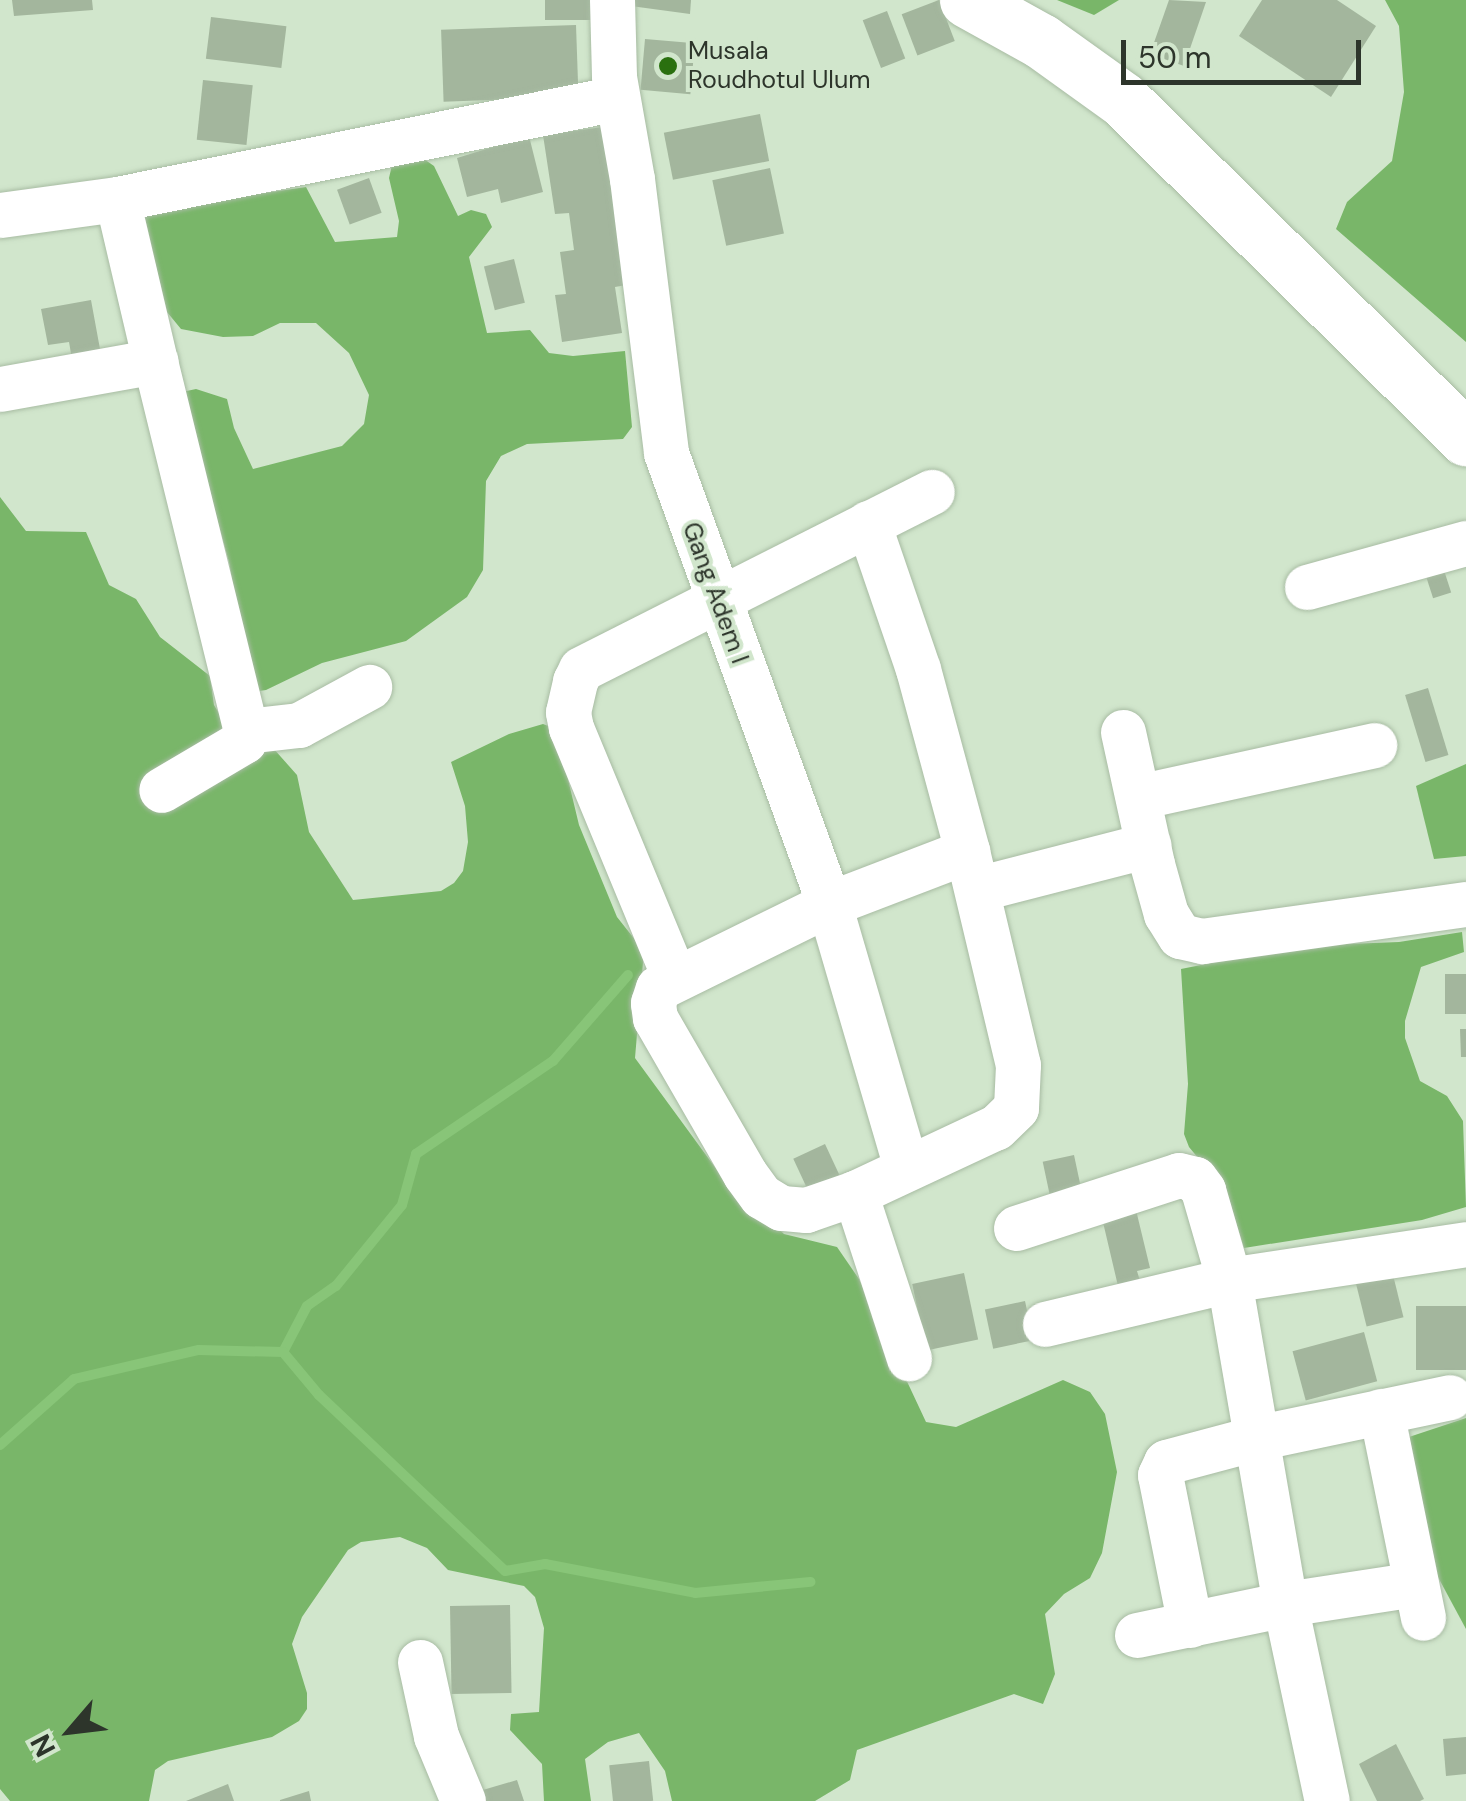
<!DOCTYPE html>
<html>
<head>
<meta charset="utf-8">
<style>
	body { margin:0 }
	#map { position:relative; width:1466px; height:1801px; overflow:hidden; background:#d1e6cc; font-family:"DM Sans",sans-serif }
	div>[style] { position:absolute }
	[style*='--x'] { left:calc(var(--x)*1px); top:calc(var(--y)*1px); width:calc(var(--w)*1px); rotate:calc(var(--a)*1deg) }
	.forest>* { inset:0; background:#79b669 }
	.stream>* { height:10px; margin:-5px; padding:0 5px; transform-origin:5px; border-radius:5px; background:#88c578 }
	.building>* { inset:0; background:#a3b69d; transform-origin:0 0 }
	.roads { filter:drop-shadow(0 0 2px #a8bca3) drop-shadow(0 0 2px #a8bca3) }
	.minor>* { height:45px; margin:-22.5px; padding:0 22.5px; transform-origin:22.5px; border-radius:22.5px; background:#fff }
	.major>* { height:55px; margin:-27.5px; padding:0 27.5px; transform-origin:27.5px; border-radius:27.5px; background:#fff }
	.dots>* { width:28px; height:28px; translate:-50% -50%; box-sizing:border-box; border:5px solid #d1e6cc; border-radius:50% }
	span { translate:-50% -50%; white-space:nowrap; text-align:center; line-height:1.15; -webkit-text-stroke:8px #d1e6cc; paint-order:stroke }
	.poi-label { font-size:25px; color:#2d352b }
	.left { translate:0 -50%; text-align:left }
	.street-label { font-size:25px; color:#2d352b }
	.north { position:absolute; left:20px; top:1681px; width:100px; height:100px; -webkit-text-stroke:8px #d1e6cc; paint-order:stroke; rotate:242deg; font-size:28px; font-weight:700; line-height:40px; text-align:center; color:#2d352b }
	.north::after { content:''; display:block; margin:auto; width:35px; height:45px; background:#2d352b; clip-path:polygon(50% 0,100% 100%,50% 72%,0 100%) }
	.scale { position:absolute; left:1121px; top:40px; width:240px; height:45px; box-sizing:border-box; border:5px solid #2d352b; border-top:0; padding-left:12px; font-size:30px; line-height:35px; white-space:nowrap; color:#2d352b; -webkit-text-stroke:8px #d1e6cc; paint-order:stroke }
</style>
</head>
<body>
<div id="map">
	<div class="forest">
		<div style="clip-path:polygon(1057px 0,1119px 0,1094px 15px)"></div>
		<div style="clip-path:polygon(1385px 0,1466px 0,1466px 342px,1336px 229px,1347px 202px,1392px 161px,1404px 92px,1399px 26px)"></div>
		<div style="clip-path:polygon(421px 157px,434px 166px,458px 216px,471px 210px,486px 214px,492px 227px,469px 257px,487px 333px,530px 330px,549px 353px,573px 356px,625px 351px,632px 427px,623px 439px,527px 444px,501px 456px,486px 481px,483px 570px,467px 597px,406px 641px,322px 663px,266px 690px,252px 692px,229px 562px,182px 392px,196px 389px,227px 399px,234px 428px,253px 469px,342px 446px,364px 424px,369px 395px,349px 353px,316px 323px,280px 323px,253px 336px,223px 337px,181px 329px,162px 306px,140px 211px,306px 187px,335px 242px,397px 237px,399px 221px,389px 178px,392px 165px)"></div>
		<div style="clip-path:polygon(0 497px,26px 531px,86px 532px,109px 585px,136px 599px,160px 637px,210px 676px,214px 705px,230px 732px,273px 748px,297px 775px,309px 832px,353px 900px,441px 891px,454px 883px,463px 871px,468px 842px,465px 806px,451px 762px,509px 734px,543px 724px,556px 729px,579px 825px,617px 917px,644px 951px,635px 1058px,717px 1170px,784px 1234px,837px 1247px,859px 1279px,926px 1422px,956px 1427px,1063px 1380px,1090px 1392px,1105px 1414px,1117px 1472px,1102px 1553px,1090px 1578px,1064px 1594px,1045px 1614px,1055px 1674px,1043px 1704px,1014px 1694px,857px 1750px,850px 1780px,815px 1801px,672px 1801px,665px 1771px,639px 1733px,608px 1742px,585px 1759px,591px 1801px,544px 1801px,542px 1764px,510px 1730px,511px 1714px,539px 1712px,544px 1628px,535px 1597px,524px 1586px,448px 1570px,427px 1548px,400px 1537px,361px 1542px,348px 1550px,302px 1617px,292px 1644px,307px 1693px,307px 1709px,299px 1721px,272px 1737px,168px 1761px,155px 1770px,149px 1801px,10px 1801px,0 1789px)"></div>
		<div style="clip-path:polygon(1466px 764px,1466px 856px,1434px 859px,1416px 786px)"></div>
		<div style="clip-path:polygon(1462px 932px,1464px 952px,1421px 967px,1405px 1021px,1405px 1038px,1420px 1081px,1447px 1096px,1463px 1121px,1466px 1207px,1422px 1220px,1244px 1248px,1227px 1193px,1189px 1147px,1184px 1134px,1188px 1084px,1181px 969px,1296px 946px,1399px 942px)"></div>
		<div style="clip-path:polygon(1466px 1418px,1466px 1629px,1432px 1566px,1409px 1437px)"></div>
	</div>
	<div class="stream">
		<div style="--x:283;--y:1352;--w:52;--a:-62.4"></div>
		<div style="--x:307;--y:1306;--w:35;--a:-35"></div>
		<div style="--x:336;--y:1286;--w:104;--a:-50.8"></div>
		<div style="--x:402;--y:1205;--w:53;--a:-74.6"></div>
		<div style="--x:416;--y:1154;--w:166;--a:-34.2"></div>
		<div style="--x:553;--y:1061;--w:114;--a:-48.9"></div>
		<div style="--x:0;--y:1445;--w:99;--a:-41.7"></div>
		<div style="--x:74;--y:1379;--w:128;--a:-13.1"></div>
		<div style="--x:199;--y:1350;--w:84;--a:1.4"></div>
		<div style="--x:283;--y:1352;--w:56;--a:50.1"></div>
		<div style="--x:319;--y:1395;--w:256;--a:43.4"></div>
		<div style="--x:505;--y:1571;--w:41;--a:-9.9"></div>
		<div style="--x:545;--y:1564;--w:153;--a:10.9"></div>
		<div style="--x:695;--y:1593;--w:116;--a:-5.5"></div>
	</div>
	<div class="building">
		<div style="clip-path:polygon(12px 0,92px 0,93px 10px,14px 16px)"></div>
		<div style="left:545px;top:0;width:61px;height:20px"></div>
		<div style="clip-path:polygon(616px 0,691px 0,690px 14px,616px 4px)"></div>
		<div style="left:939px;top:0;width:44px;height:40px;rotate:69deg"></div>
		<div style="clip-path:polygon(1169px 0,1206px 2px,1184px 66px,1150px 54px)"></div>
		<div style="clip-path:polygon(1262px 0,1337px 0,1376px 26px,1331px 97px,1239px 36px)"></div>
		<div style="left:887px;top:11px;width:51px;height:26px;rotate:69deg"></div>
		<div style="left:211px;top:17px;width:76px;height:42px;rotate:7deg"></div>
		<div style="left:576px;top:25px;width:72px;height:135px;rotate:88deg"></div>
		<div style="left:645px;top:39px;width:50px;height:51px;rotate:5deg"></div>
		<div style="left:203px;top:80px;width:50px;height:60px;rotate:6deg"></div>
		<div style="left:760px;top:114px;width:48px;height:98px;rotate:79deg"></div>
		<div style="clip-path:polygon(603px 127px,626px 285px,615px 287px,622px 333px,562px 342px,555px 295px,566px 294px,560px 252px,574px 250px,569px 213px,555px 214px,543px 135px)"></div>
		<div style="clip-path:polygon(529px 136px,543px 192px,501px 203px,498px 189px,467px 197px,457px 158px)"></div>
		<div style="left:770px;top:168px;width:67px;height:59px;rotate:78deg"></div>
		<div style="left:369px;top:178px;width:37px;height:34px;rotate:70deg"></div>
		<div style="left:514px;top:259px;width:45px;height:31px;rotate:76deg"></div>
		<div style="clip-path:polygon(91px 300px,102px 360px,73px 365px,69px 342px,48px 345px,41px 309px)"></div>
		<div style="left:1441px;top:561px;width:33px;height:19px;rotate:72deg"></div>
		<div style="left:1428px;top:688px;width:70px;height:24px;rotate:73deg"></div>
		<div style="left:1445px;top:974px;width:21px;height:40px"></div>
		<div style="clip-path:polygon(1460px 1029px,1466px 1029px,1466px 1057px,1461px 1057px)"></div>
		<div style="left:825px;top:1144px;width:44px;height:35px;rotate:65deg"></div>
		<div style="left:1074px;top:1155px;width:35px;height:32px;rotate:78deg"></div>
		<div style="clip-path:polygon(1136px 1210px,1150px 1268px,1137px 1271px,1140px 1281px,1118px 1286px,1102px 1218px)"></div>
		<div style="left:1389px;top:1259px;width:60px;height:38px;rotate:76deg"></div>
		<div style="left:964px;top:1273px;width:68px;height:53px;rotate:78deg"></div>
		<div style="left:1025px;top:1301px;width:40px;height:41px;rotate:78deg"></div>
		<div style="left:1466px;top:1306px;width:64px;height:50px;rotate:90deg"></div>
		<div style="left:1364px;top:1332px;width:51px;height:74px;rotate:75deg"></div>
		<div style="left:510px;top:1605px;width:88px;height:60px;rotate:89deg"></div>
		<div style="clip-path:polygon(1466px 1737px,1466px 1774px,1446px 1776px,1443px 1739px)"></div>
		<div style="clip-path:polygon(1396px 1744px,1424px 1799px,1420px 1801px,1377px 1801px,1359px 1764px)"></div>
		<div style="left:649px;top:1761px;width:40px;height:40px;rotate:84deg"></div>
		<div style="clip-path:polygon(517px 1780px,524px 1801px,479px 1801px,476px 1792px)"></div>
		<div style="clip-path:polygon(228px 1784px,234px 1801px,186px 1801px)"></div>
		<div style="clip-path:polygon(309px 1791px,311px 1801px,280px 1801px,280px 1800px)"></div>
	</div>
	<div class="roads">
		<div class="minor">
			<div style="--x:612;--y:0;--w:77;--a:88.5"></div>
			<div style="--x:614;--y:77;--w:104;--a:80"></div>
			<div style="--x:632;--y:179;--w:276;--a:82.9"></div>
			<div style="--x:666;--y:453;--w:480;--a:70.1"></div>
			<div style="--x:829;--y:904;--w:274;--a:73.7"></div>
			<div style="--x:0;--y:215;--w:118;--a:-7.8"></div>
			<div style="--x:117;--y:199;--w:510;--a:-11.42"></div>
			<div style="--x:155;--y:361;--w:381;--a:76.2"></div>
			<div style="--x:246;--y:731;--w:10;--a:101"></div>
			<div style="--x:244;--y:741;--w:96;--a:149.4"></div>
			<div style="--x:0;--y:389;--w:158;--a:-10.2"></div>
			<div style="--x:155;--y:361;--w:166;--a:-103.2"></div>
			<div style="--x:868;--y:523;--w:154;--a:71.1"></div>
			<div style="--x:918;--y:669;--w:188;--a:74.9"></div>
			<div style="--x:967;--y:851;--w:220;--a:76.6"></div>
			<div style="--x:1018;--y:1065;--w:43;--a:92.7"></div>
			<div style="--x:1016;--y:1108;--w:28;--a:136"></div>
			<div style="--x:996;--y:1127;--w:156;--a:154.9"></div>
			<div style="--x:855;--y:1193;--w:52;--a:160.9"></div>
			<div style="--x:806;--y:1210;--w:25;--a:-175"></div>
			<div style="--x:781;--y:1208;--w:23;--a:-149"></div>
			<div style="--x:761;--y:1196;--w:27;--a:-126"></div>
			<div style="--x:745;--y:1174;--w:180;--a:-120"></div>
			<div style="--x:655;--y:1018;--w:15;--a:-98"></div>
			<div style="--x:653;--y:1003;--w:16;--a:-72"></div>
			<div style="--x:658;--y:988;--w:191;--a:-26.2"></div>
			<div style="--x:829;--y:904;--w:148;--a:-21"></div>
			<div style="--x:1307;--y:587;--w:165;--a:-15.5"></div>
			<div style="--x:246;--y:731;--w:53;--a:-6.5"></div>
			<div style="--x:299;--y:725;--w:80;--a:-28.5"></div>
			<div style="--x:1123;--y:732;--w:135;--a:77.6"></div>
			<div style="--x:1152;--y:864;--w:52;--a:74.4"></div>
			<div style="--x:1166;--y:914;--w:26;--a:58"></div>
			<div style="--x:1180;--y:936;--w:23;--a:13"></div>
			<div style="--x:1202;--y:941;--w:267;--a:-8"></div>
			<div style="--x:1138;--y:797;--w:242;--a:-12.4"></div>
			<div style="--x:977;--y:889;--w:177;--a:-14.4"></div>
			<div style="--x:675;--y:979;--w:272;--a:-112.5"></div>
			<div style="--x:571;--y:728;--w:16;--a:-101"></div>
			<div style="--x:568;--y:712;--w:32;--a:-77"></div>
			<div style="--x:575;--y:681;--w:13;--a:-63"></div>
			<div style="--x:581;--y:669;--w:393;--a:-26.8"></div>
			<div style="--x:855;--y:1193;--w:174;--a:71.9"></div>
			<div style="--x:1016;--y:1228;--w:171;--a:-18"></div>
			<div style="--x:1179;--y:1175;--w:16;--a:14"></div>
			<div style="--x:1195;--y:1179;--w:14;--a:54"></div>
			<div style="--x:1203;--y:1190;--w:94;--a:73.9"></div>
			<div style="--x:1229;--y:1280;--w:329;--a:80.2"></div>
			<div style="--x:1285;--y:1604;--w:201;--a:78"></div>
			<div style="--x:1045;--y:1324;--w:189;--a:-13.4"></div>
			<div style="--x:1229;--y:1280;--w:240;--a:-8.6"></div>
			<div style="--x:1381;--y:1411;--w:211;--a:78.5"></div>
			<div style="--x:1190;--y:1625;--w:153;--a:-101.3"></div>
			<div style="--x:1160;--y:1475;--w:14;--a:-65"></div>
			<div style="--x:1166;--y:1462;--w:93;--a:-14.9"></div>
			<div style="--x:1256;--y:1438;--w:198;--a:-11.9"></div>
			<div style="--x:1137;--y:1635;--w:151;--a:-11.8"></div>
			<div style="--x:1285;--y:1604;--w:132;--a:-8.7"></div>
			<div style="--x:420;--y:1662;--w:76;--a:77.8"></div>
			<div style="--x:436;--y:1736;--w:70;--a:67.4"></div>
		</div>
		<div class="major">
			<div style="--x:967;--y:0;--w:85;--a:29"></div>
			<div style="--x:1041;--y:41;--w:101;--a:35.7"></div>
			<div style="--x:1123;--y:100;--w:482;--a:44.6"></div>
		</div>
	</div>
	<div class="dots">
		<div style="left:668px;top:66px;background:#2a700f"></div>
	</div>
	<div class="poi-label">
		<span class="left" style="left:688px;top:66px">Musala<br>Roudhotul Ulum</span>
	</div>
	<div class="street-label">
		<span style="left:715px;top:593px;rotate:70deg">Gang Adem I</span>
	</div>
	<div class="north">N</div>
	<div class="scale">50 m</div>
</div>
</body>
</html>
